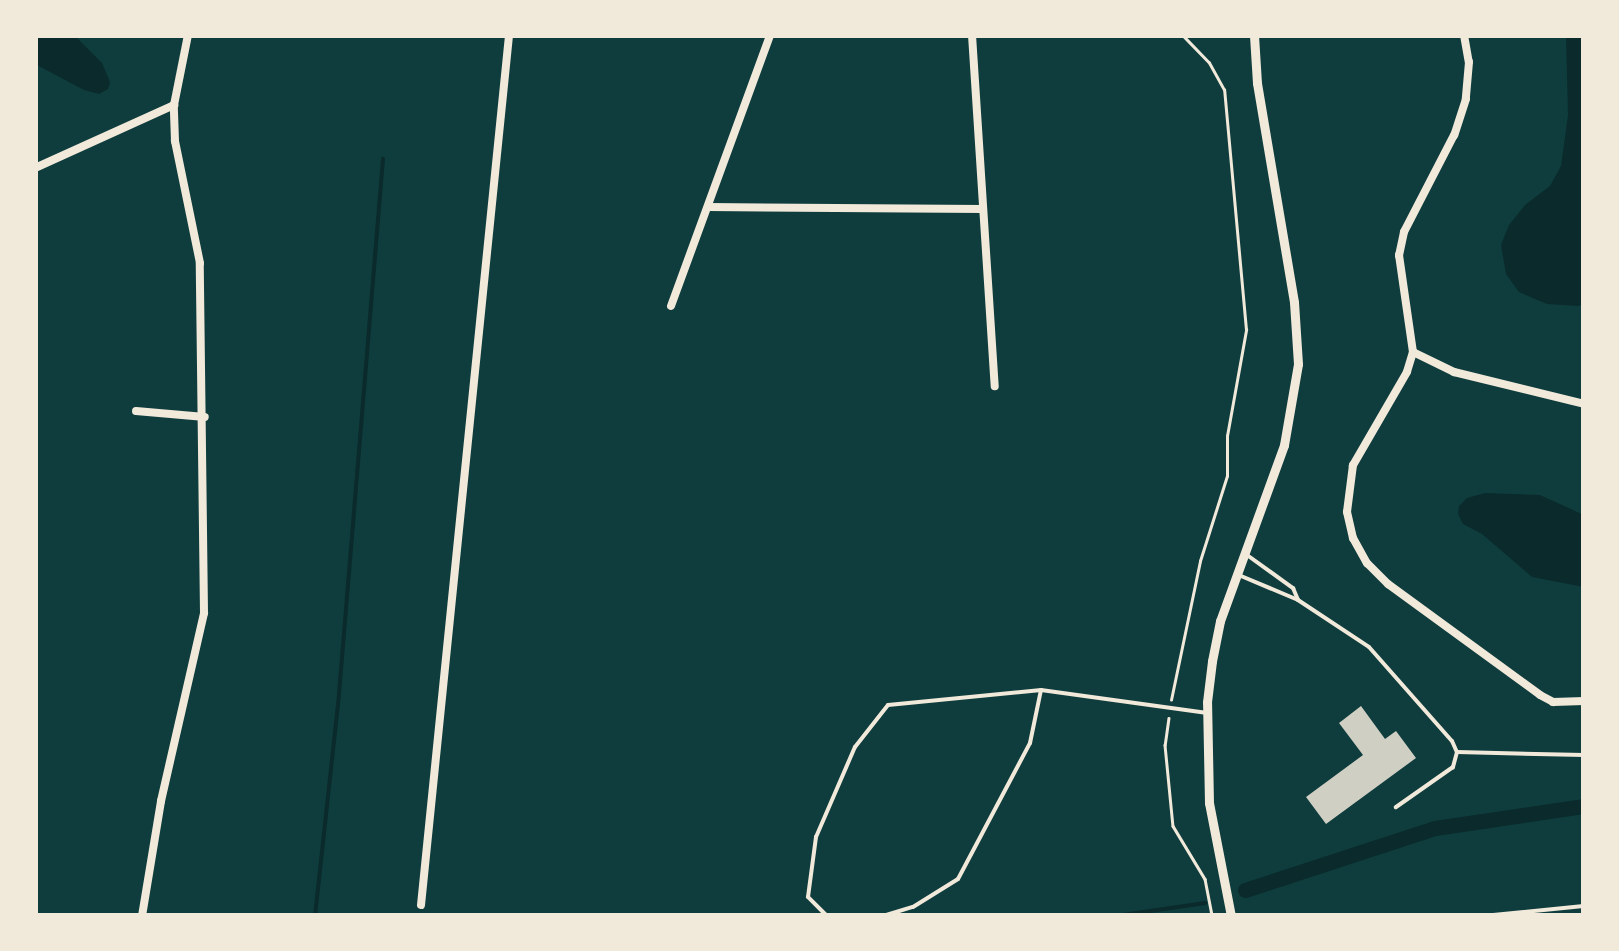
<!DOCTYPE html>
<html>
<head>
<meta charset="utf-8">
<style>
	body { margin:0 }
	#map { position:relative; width:1619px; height:951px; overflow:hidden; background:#0f3d3e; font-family:"Golos Text",sans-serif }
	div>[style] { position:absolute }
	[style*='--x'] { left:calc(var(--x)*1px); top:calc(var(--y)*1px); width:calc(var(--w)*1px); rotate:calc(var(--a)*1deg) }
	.water>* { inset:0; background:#0a2a2b }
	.stream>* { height:4px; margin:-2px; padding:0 2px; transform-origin:2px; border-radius:2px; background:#0a2a2b }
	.canal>* { height:15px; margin:-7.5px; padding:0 7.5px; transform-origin:7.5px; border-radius:7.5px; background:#0a2a2b }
	.building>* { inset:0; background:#cfcfc3 }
	.path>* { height:2.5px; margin:-1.25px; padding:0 1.25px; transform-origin:1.25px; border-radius:1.25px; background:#f1e9da }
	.service>* { height:4px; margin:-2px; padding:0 2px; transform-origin:2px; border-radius:2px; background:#f1e9da }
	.minor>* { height:8px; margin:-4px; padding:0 4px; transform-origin:4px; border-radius:4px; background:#f1e9da }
	.tertiary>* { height:9px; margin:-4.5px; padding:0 4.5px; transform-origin:4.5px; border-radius:4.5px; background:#f1e9da }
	span { translate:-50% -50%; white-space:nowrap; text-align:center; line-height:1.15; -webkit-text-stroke:8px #f1e9da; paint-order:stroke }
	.frame { position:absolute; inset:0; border:38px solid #f1e9da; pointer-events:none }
</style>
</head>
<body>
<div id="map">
	<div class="water">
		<div style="clip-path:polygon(35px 35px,74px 35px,102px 63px,110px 82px,108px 89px,99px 94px,84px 90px,35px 64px)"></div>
		<div style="clip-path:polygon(1566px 35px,1584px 35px,1584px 304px,1578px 306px,1547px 304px,1519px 292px,1506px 274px,1501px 245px,1509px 225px,1525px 205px,1550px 186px,1561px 166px,1568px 115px)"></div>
		<div style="clip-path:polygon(1485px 493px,1540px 495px,1584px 515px,1584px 587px,1532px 577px,1482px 534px,1463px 524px,1458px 514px,1459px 506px,1467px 498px)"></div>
	</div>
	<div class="stream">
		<div style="--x:315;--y:916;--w:223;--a:-83.8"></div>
		<div style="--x:339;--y:694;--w:537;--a:-85.3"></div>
		<div style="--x:1116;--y:916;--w:90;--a:-8.3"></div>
	</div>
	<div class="canal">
		<div style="--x:1245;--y:890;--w:200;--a:-18.1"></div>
		<div style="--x:1435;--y:828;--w:151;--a:-8.4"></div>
	</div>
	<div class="building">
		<div style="clip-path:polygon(1361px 706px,1385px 739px,1396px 731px,1416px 758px,1326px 824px,1306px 797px,1363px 755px,1339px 723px)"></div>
	</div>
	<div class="path">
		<div style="--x:1171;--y:700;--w:142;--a:-78.2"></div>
		<div style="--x:1200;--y:561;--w:89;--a:-72.4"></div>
		<div style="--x:1227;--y:476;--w:40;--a:-90"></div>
		<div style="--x:1227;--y:436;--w:108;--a:-79.8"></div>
		<div style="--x:1246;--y:330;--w:241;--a:-95.2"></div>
		<div style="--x:1224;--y:90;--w:31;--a:-119"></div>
		<div style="--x:1209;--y:63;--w:39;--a:-134"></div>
		<div style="--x:1169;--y:718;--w:27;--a:98"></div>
		<div style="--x:1165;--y:745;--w:81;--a:84.4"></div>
		<div style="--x:1173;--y:826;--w:62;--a:58.9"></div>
		<div style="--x:1205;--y:879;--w:38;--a:79"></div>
	</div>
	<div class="service">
		<div style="--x:1247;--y:555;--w:57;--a:35.7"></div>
		<div style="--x:1293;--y:588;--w:13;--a:67"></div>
		<div style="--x:1241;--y:576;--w:62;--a:22.8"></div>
		<div style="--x:1298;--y:600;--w:85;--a:33.5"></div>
		<div style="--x:1369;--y:647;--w:125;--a:48.6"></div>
		<div style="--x:1452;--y:741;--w:12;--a:66"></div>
		<div style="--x:1457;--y:752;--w:16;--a:105"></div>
		<div style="--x:1453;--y:767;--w:70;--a:144.9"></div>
		<div style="--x:1457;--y:752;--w:127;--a:1.4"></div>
		<div style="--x:827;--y:916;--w:27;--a:-135"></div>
		<div style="--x:808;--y:897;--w:61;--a:-82.4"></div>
		<div style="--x:816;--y:837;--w:98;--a:-66.6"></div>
		<div style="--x:855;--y:747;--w:53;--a:-51.8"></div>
		<div style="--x:888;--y:705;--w:154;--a:-5.6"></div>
		<div style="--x:1041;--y:690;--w:168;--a:7.9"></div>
		<div style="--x:883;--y:916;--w:31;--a:-17"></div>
		<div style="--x:913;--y:907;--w:53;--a:-31.9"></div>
		<div style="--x:958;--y:879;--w:154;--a:-62.1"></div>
		<div style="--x:1030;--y:743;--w:54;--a:-78.3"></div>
		<div style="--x:1483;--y:916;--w:101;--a:-5.7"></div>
	</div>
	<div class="minor">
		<div style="--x:972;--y:35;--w:352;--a:86.3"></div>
		<div style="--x:1464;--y:35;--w:27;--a:80"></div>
		<div style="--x:1469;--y:62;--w:37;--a:95"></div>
		<div style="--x:1466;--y:99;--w:38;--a:108"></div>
		<div style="--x:1454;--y:135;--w:109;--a:117.3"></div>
		<div style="--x:1404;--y:232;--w:24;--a:102"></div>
		<div style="--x:1399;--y:255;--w:98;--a:81.8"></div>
		<div style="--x:1413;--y:352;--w:21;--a:107"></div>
		<div style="--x:1407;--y:372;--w:108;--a:120.1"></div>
		<div style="--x:1353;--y:465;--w:47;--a:97.3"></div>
		<div style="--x:1347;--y:512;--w:27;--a:77"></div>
		<div style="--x:1353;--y:538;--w:29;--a:61"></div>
		<div style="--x:1367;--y:563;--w:30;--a:45"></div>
		<div style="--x:1388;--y:584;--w:188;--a:36.1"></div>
		<div style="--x:1540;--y:695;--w:15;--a:28"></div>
		<div style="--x:1553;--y:702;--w:31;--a:-2"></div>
		<div style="--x:35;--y:168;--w:153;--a:-24.4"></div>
		<div style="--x:708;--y:207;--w:275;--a:0.4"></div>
		<div style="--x:671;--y:306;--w:289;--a:-69.9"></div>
		<div style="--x:1413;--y:352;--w:46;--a:26"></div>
		<div style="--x:1454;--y:372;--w:134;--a:13.8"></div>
		<div style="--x:136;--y:411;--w:69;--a:5"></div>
		<div style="--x:421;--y:905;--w:874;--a:-84.22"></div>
		<div style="--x:142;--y:916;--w:117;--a:-80.6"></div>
		<div style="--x:161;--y:801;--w:193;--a:-77.1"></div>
		<div style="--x:204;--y:613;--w:350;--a:-90.7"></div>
		<div style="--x:200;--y:263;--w:125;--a:-101.6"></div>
		<div style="--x:175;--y:141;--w:36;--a:-92"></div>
		<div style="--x:174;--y:105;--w:71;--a:-78.7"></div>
	</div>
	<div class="tertiary">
		<div style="--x:1231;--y:916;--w:115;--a:-101"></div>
		<div style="--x:1209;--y:803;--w:101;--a:-91.1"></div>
		<div style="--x:1207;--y:702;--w:41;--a:-83"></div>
		<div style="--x:1212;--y:661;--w:41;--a:-78.7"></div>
		<div style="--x:1220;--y:621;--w:187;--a:-70"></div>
		<div style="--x:1284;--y:445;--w:82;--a:-80.2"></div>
		<div style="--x:1298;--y:364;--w:62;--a:-93.7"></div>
		<div style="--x:1294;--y:302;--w:222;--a:-99.6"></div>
		<div style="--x:1257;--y:83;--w:48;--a:-93.6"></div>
	</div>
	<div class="frame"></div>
</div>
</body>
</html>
